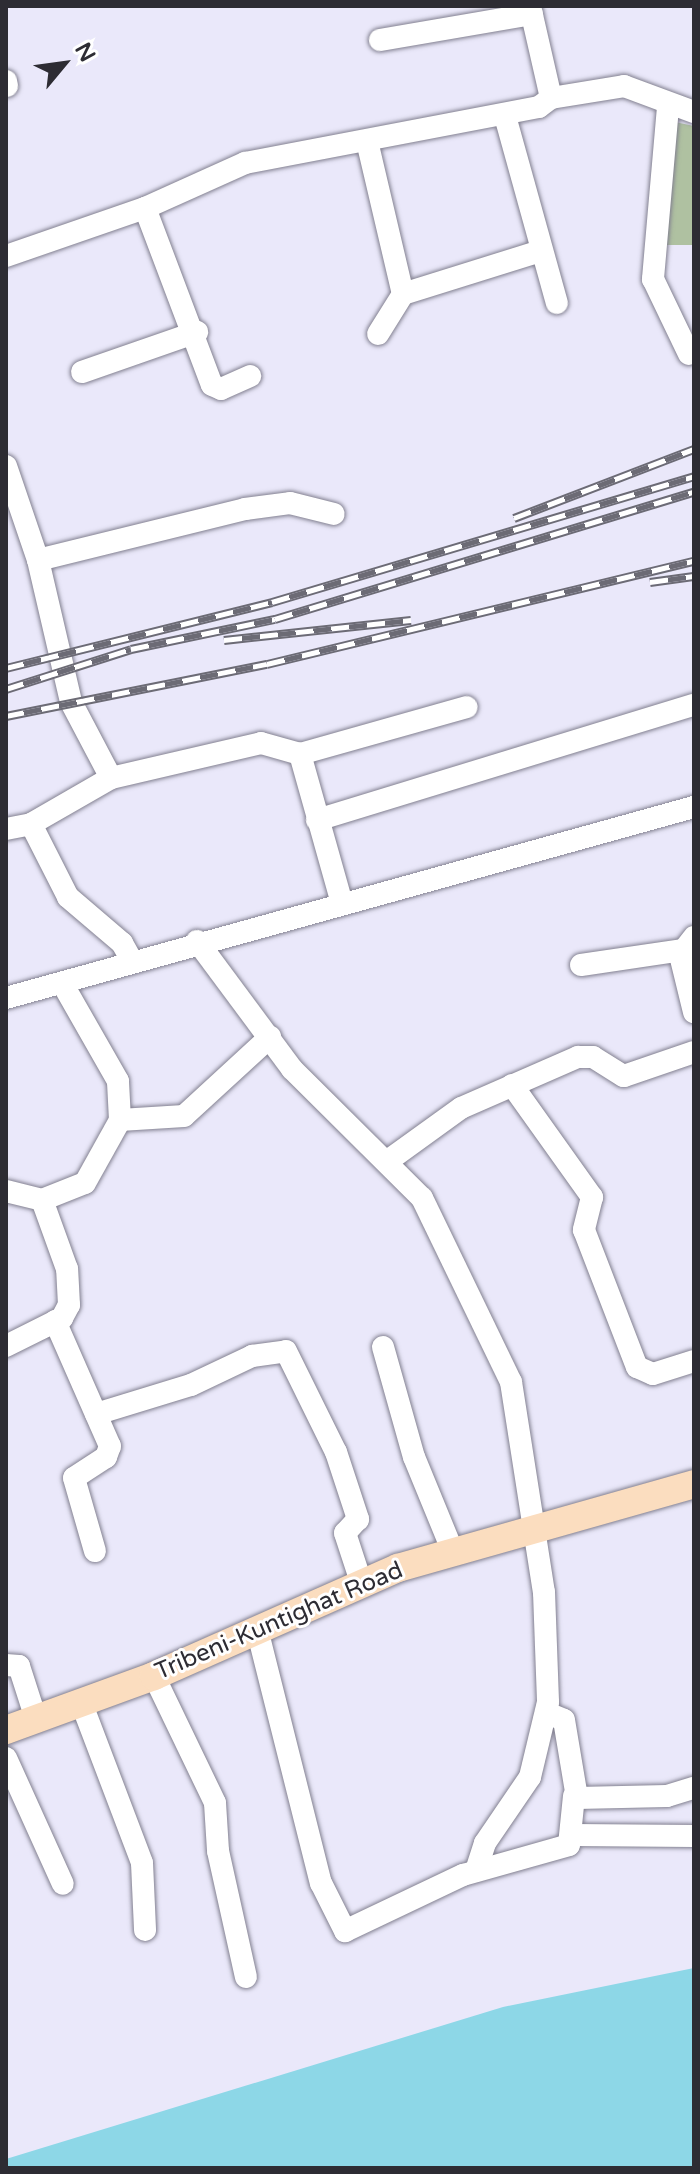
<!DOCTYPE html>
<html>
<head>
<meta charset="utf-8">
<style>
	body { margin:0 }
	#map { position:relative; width:700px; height:2174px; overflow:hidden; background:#eae8fa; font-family:"Varela Round",sans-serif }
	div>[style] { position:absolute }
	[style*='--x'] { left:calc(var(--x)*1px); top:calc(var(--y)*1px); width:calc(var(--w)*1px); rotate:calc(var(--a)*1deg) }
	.green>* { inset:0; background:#afc1a1 }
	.water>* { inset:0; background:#8dd7e7 }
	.roads { filter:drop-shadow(0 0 2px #828090) drop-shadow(0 0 2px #828090) }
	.minor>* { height:22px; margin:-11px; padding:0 11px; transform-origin:11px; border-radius:11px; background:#fff }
	.major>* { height:28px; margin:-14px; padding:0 14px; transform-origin:14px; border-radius:14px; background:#fbddbf }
	.rail>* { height:9px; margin-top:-4.5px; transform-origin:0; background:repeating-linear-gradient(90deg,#fff 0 18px,#6c6b75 0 36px); box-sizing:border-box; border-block:2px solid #6c6b75 }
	span { translate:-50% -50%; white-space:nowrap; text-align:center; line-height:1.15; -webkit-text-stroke:6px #fff; paint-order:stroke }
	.street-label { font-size:24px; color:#2d2c33 }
	.frame { position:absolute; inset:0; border:8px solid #2d2c33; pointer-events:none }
	.north { position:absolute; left:24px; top:24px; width:80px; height:80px; -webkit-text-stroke:6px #fff; paint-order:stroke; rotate:61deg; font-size:22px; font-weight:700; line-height:32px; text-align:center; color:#2d2c33 }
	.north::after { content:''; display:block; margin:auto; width:28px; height:36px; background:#2d2c33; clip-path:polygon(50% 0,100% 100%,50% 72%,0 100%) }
</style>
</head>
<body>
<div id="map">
	<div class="green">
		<div style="clip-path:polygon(670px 121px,694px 126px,694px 245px,659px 245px)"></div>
	</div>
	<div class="water">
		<div style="clip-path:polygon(694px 1968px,694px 2168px,6px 2168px,6px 2159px,503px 2007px)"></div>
	</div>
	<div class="roads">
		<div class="minor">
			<div style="--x:380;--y:40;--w:154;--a:-9.7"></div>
			<div style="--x:6;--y:81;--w:5;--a:79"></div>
			<div style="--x:551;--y:98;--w:74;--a:-9.3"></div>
			<div style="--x:624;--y:86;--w:75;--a:20.4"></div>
			<div style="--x:668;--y:107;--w:173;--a:95"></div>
			<div style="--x:653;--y:279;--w:83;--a:64.4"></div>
			<div style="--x:505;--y:116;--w:194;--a:74.5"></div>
			<div style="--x:367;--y:141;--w:157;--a:76.8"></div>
			<div style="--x:403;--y:294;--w:47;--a:122"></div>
			<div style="--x:145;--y:208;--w:189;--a:69.3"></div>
			<div style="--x:212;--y:385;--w:10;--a:24"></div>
			<div style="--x:221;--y:389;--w:32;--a:-24"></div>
			<div style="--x:6;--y:256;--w:147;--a:-19.1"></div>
			<div style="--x:145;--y:208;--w:110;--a:-24.2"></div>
			<div style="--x:245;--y:163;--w:299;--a:-10.8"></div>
			<div style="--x:539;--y:107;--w:15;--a:-37"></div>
			<div style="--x:551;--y:98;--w:94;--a:-102.9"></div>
			<div style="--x:403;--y:294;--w:144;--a:-17.4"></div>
			<div style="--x:82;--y:372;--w:122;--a:-19.2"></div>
			<div style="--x:6;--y:466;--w:99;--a:71.2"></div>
			<div style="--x:38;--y:560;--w:146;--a:76.9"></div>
			<div style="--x:71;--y:702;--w:86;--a:62.2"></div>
			<div style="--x:38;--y:560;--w:213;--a:-13.8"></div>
			<div style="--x:245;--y:509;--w:45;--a:-7.6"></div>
			<div style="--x:290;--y:503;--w:45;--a:14"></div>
			<div style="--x:317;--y:820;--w:394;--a:-17"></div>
			<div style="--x:31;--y:824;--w:92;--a:-29.9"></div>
			<div style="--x:111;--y:778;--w:154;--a:-13.1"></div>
			<div style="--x:261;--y:743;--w:41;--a:15.8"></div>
			<div style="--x:6;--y:829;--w:25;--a:-11"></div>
			<div style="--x:31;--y:824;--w:82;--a:63.1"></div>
			<div style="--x:68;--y:897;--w:71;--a:40.4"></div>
			<div style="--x:122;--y:943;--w:21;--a:61"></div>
			<div style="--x:341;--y:900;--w:152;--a:-105.7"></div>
			<div style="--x:300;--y:754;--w:173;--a:-15.7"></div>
			<div style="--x:694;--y:937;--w:23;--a:128"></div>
			<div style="--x:680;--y:955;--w:59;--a:76.2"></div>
			<div style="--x:197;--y:941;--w:159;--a:53.4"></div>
			<div style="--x:292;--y:1069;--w:183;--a:44.8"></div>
			<div style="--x:422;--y:1198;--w:204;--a:64.2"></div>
			<div style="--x:511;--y:1382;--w:213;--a:81.1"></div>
			<div style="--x:544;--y:1592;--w:110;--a:87.9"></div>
			<div style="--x:548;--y:1702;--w:77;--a:103.5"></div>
			<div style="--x:530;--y:1777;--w:80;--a:124.3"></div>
			<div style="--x:485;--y:1843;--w:29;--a:108"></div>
			<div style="--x:581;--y:965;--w:102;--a:-8.4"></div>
			<div style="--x:6;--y:998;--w:714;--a:-15.52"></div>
			<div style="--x:512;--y:1085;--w:138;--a:54.5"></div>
			<div style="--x:592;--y:1197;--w:34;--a:104"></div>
			<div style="--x:584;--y:1230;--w:147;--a:68.9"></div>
			<div style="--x:637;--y:1367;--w:17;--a:24"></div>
			<div style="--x:653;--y:1374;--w:43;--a:-17.6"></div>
			<div style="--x:120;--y:1120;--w:64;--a:-3.6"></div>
			<div style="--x:184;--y:1116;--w:117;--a:-42.6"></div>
			<div style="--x:389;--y:1160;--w:89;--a:-35.8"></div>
			<div style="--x:461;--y:1108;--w:128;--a:-23.6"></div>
			<div style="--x:578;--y:1057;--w:15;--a:0"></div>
			<div style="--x:593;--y:1057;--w:36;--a:32"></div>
			<div style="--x:624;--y:1076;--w:74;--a:-18.9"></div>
			<div style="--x:6;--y:1191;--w:37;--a:14"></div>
			<div style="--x:42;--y:1200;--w:46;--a:-21.6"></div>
			<div style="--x:85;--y:1183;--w:72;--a:-60.9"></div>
			<div style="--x:120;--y:1120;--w:39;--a:-93"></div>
			<div style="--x:118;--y:1081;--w:113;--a:-119.7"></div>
			<div style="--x:55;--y:1321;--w:137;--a:66.3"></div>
			<div style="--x:110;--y:1446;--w:12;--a:110"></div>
			<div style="--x:106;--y:1457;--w:38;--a:147"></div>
			<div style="--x:74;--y:1478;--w:76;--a:74"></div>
			<div style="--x:6;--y:1346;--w:63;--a:-26.6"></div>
			<div style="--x:62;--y:1318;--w:15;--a:-62"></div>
			<div style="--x:69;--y:1305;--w:36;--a:-93"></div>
			<div style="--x:67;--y:1269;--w:73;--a:-109.9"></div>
			<div style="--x:383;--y:1347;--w:114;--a:74.3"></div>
			<div style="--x:414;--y:1457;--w:103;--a:67.7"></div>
			<div style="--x:96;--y:1414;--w:99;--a:-17"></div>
			<div style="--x:191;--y:1385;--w:68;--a:-25.4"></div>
			<div style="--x:252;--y:1356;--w:34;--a:-8"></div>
			<div style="--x:286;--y:1351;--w:113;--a:63.7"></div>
			<div style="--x:336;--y:1452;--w:71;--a:71.8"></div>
			<div style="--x:358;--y:1519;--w:19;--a:133"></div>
			<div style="--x:345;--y:1533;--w:52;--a:71.9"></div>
			<div style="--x:257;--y:1629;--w:262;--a:75.9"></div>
			<div style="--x:321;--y:1883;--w:54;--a:63.4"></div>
			<div style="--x:345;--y:1931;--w:131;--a:-25.4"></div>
			<div style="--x:463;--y:1875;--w:110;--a:-15.8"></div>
			<div style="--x:569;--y:1845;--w:49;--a:-84.2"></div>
			<div style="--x:6;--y:1665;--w:13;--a:4"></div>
			<div style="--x:19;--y:1666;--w:56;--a:72.2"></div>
			<div style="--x:154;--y:1676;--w:141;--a:64.3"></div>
			<div style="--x:215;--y:1803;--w:48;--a:86.4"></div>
			<div style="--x:218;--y:1851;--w:129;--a:77.5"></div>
			<div style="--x:81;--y:1702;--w:172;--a:69.2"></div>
			<div style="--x:142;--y:1863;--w:67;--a:87.4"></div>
			<div style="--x:547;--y:1713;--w:18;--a:22"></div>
			<div style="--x:564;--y:1720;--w:79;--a:80.5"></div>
			<div style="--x:577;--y:1798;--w:90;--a:-1.3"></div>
			<div style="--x:667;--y:1796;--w:28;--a:-17"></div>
			<div style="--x:6;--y:1758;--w:138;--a:65.7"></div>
			<div style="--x:573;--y:1835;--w:121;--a:0.5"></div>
		</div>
		<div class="major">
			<div style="--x:6;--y:1730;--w:158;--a:-20"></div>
			<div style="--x:154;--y:1676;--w:267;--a:-23.9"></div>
			<div style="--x:398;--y:1568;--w:308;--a:-15.8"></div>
		</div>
	</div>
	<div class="rail">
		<div style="--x:514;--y:518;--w:193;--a:-21"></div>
		<div style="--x:650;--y:582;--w:44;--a:-7.8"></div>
		<div style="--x:224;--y:640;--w:188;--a:-6.1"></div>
		<div style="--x:6;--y:668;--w:274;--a:-13.9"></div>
		<div style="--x:272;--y:602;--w:440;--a:-16.6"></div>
		<div style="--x:6;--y:689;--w:131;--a:-17.7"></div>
		<div style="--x:131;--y:649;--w:147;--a:-11.8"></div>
		<div style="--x:275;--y:619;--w:438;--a:-16.9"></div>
		<div style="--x:6;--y:716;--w:266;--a:-11.3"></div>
		<div style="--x:267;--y:664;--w:439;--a:-13.6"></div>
	</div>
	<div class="street-label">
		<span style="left:279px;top:1621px;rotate:-23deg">Tribeni-Kuntighat Road</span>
	</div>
	<div class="frame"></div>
	<div class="north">N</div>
</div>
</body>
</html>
